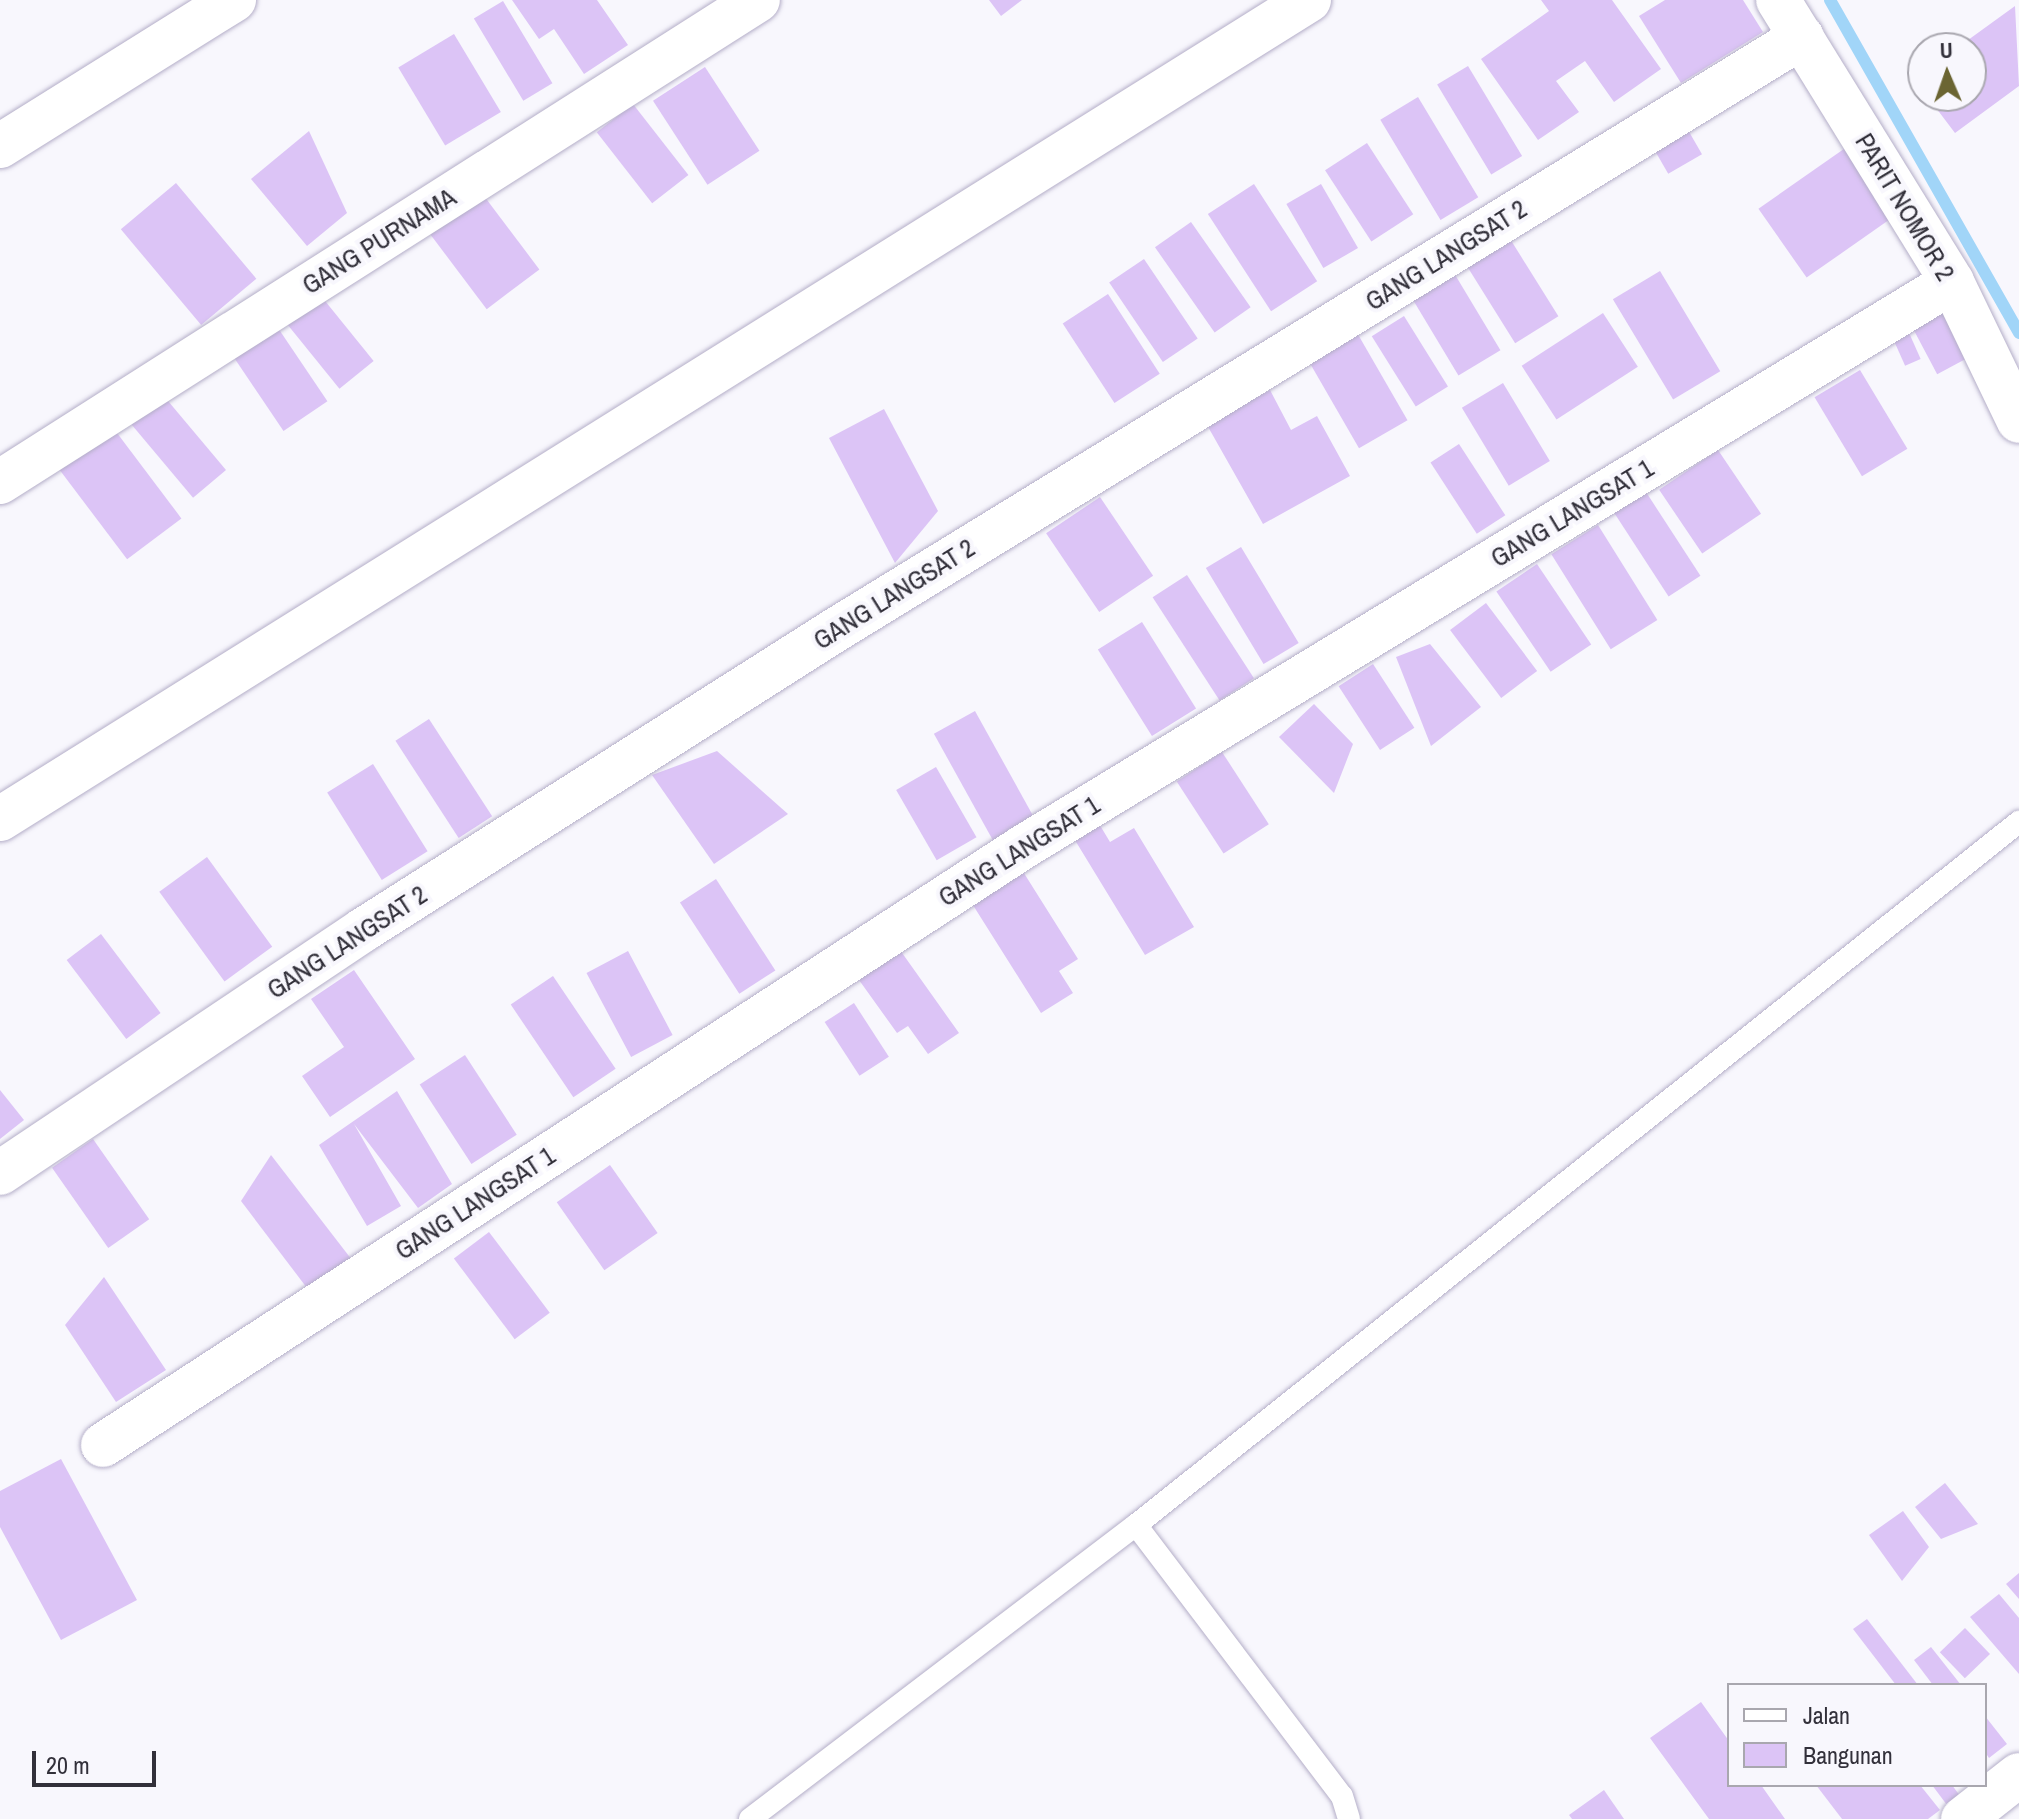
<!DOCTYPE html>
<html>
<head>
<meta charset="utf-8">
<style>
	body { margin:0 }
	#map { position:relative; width:2019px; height:1819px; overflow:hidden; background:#f8f7fd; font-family:"Archivo Narrow",sans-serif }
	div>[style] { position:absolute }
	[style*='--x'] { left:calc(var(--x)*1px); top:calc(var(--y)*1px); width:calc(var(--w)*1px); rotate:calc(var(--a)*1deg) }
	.stream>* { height:12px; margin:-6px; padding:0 6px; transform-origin:6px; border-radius:6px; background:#a1d5f8 }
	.building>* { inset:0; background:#dcc4f6; transform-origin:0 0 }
	.roads { filter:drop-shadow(0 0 2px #b4aec8) drop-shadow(0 0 2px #b4aec8) }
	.service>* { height:22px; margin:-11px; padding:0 11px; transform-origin:11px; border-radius:11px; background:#fff }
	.minor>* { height:44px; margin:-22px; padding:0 22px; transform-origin:22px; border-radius:22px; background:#fff }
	span { translate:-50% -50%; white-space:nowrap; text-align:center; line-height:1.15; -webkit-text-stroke:8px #f8f7fd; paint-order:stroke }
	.street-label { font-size:26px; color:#32303a }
	.legend { position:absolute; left:1727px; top:1683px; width:260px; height:104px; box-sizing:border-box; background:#f8f7fd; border:2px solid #a9a7af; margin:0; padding:10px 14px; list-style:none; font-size:24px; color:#32303a }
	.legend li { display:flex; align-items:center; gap:16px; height:40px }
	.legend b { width:40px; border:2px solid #a9a7af }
	.north { position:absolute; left:1907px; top:32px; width:80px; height:80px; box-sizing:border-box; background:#f8f7fd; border:2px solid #a9a7af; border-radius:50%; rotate:358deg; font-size:22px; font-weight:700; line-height:32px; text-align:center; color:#32303a }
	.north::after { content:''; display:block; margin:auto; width:28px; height:36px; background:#6b6532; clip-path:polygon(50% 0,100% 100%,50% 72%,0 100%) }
	.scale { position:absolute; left:32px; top:1751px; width:124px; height:36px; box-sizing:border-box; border:4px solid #32303a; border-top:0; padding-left:10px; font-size:24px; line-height:28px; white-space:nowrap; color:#32303a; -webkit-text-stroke:6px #f8f7fd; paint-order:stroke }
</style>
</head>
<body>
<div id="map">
	<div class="stream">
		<div style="--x:1830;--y:0;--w:383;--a:60.4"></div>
	</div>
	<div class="building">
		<div style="clip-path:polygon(512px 0,597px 0,628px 45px,584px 74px,554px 29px,539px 39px)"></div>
		<div style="clip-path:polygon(989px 0,1022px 0,1001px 16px)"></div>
		<div style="clip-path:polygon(1541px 0,1612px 0,1661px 69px,1614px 102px,1585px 61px,1556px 81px,1579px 112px,1538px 140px,1481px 59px,1549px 11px)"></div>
		<div style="clip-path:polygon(1665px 0,1743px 0,1763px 32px,1681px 83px,1639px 16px)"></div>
		<div style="left:503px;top:1px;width:96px;height:34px;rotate:59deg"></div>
		<div style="clip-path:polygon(2015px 6px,2019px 86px,1955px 133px,1927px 96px,1971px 96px,1971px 48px,1957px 48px)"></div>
		<div style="left:454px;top:34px;width:91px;height:65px;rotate:59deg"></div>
		<div style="left:1468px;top:66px;width:105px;height:36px;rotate:59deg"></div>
		<div style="left:705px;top:67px;width:100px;height:62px;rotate:57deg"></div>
		<div style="left:1418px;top:97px;width:117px;height:44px;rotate:59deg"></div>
		<div style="left:633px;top:104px;width:90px;height:46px;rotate:52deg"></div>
		<div style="left:1688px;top:130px;width:28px;height:39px;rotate:60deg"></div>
		<div style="clip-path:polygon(309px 131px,347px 213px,307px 246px,251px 179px)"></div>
		<div style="left:1367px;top:143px;width:85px;height:50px;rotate:57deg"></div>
		<div style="left:1851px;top:144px;width:84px;height:113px;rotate:55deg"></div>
		<div style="left:176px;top:183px;width:125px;height:72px;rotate:50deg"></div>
		<div style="left:475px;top:184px;width:107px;height:66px;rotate:53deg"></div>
		<div style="left:1254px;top:184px;width:116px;height:55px;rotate:57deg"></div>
		<div style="left:1321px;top:184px;width:74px;height:40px;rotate:60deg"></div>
		<div style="left:1191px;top:222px;width:104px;height:44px;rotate:55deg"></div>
		<div style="left:1507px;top:234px;width:97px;height:51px;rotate:58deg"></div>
		<div style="left:1144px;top:259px;width:96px;height:42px;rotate:56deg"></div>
		<div style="left:1451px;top:268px;width:96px;height:49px;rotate:59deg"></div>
		<div style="left:1660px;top:271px;width:117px;height:55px;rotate:59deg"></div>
		<div style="left:317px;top:291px;width:90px;height:44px;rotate:51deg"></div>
		<div style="left:1108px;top:294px;width:95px;height:54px;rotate:57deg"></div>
		<div style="left:1943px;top:302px;width:61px;height:39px;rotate:62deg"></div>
		<div style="left:1603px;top:313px;width:64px;height:97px;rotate:57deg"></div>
		<div style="left:1404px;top:316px;width:83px;height:38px;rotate:58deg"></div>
		<div style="left:276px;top:325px;width:92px;height:53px;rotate:56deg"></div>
		<div style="left:1906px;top:326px;width:36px;height:17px;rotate:66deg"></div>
		<div style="left:1356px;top:331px;width:103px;height:56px;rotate:60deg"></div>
		<div style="left:1860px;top:370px;width:92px;height:53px;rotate:59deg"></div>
		<div style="left:1503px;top:383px;width:91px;height:48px;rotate:59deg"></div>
		<div style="clip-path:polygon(1270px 390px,1291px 430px,1317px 416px,1350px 476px,1263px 524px,1207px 425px)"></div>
		<div style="left:163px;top:395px;width:98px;height:43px;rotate:50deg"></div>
		<div style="clip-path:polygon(884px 409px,938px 511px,895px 563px,829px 438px)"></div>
		<div style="left:111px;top:425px;width:117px;height:68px;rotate:53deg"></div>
		<div style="left:1459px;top:444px;width:85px;height:34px;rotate:57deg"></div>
		<div style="left:1718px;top:450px;width:77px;height:71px;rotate:56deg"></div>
		<div style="left:1646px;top:492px;width:100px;height:38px;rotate:57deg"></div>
		<div style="left:1100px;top:497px;width:95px;height:65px;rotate:56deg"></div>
		<div style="left:1598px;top:525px;width:112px;height:55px;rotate:58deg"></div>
		<div style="left:1241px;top:547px;width:112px;height:41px;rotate:59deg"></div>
		<div style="left:1537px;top:564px;width:97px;height:49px;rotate:56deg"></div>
		<div style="left:1187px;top:575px;width:123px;height:41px;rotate:57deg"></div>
		<div style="left:1486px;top:603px;width:85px;height:45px;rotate:53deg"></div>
		<div style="left:1142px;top:622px;width:102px;height:52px;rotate:58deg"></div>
		<div style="clip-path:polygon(1430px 644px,1481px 707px,1431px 746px,1396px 657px)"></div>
		<div style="left:1373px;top:664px;width:76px;height:41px;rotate:57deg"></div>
		<div style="clip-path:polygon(1314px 704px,1353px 744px,1334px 793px,1279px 737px)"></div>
		<div style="left:975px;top:711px;width:124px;height:47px;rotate:61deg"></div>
		<div style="left:429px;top:719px;width:116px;height:40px;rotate:57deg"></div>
		<div style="clip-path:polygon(717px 751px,788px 814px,714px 864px,652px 775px)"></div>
		<div style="left:1222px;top:752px;width:86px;height:54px;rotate:57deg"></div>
		<div style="left:373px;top:764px;width:103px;height:54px;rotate:58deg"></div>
		<div style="left:936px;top:767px;width:81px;height:46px;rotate:60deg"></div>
		<div style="clip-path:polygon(1095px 817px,1110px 842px,1134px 828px,1194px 927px,1145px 955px,1070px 832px)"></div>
		<div style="left:207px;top:857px;width:111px;height:59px;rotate:54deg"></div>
		<div style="clip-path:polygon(1022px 870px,1078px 959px,1059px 971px,1073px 993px,1041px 1013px,971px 902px)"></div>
		<div style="left:716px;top:879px;width:109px;height:43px;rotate:57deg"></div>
		<div style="left:101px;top:934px;width:99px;height:43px;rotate:53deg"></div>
		<div style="clip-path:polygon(900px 950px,959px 1033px,928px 1054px,908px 1026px,897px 1033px,859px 980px)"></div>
		<div style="left:628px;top:951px;width:95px;height:47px;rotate:62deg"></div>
		<div style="clip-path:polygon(354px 970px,415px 1059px,330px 1117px,302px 1076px,344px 1047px,311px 999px)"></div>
		<div style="left:553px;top:976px;width:112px;height:51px;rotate:56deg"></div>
		<div style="left:854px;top:1003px;width:64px;height:35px;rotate:57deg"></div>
		<div style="left:465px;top:1055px;width:95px;height:54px;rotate:57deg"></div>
		<div style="clip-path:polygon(0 1090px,24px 1120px,0 1139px)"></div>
		<div style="clip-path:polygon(397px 1091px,452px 1184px,418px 1208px,354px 1124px,401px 1206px,367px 1226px,319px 1145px)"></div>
		<div style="left:93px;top:1139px;width:98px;height:50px;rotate:55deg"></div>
		<div style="clip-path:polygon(271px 1155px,352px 1260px,310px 1292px,241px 1201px)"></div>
		<div style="left:610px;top:1165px;width:83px;height:65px;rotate:55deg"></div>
		<div style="left:489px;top:1232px;width:101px;height:44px;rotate:53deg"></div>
		<div style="clip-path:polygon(104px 1277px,166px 1370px,116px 1402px,65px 1325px)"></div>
		<div style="clip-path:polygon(61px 1459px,137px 1600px,61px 1640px,0 1527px,0 1491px)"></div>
		<div style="clip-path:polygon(1945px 1483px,1978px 1524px,1941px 1539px,1915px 1507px)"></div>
		<div style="clip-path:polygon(1903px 1511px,1929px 1547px,1902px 1581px,1869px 1535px)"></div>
		<div style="clip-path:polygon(2019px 1573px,2019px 1599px,2006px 1584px)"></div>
		<div style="clip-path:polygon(1999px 1594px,2019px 1618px,2019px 1674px,1970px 1617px)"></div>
		<div style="clip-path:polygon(1867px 1619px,1918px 1685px,1896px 1685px,1853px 1629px)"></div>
		<div style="left:1965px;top:1628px;width:36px;height:35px;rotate:46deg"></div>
		<div style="clip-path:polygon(1931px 1647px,1961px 1685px,1933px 1685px,1914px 1660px)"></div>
		<div style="clip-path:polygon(1701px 1702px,1729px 1741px,1729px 1785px,1761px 1785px,1785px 1819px,1709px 1819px,1650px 1738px)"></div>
		<div style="clip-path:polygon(1985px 1716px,2007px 1744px,1989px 1758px,1985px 1752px)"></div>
		<div style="clip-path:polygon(1816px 1785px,1920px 1785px,1940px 1810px,1928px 1819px,1842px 1819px)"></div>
		<div style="clip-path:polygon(1932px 1785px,1952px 1785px,1960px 1796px,1947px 1805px)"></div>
		<div style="clip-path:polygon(1604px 1790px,1624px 1819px,1572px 1819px,1569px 1815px)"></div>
	</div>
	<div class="roads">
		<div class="service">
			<div style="--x:1136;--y:1525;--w:340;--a:52.8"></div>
			<div style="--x:1342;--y:1796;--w:24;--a:73"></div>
			<div style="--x:750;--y:1819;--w:485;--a:-37.3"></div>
			<div style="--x:1136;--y:1525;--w:1129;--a:-38.53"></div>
		</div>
		<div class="minor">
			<div style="--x:1778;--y:0;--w:331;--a:58.3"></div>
			<div style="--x:1952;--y:282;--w:154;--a:64.3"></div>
			<div style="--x:0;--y:146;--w:276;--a:-32"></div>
			<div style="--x:0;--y:482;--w:898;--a:-32.45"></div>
			<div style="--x:0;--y:819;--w:1544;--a:-32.03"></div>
			<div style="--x:0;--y:1173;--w:437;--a:-33.8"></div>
			<div style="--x:363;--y:930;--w:561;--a:-32.42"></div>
			<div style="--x:837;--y:629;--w:1132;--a:-31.53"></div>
			<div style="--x:103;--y:1445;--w:1097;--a:-33.02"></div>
			<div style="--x:1023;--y:847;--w:1087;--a:-31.31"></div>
			<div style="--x:1963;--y:1819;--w:71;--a:-38.2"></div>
		</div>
	</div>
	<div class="street-label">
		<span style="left:1905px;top:207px;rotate:59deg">PARIT NOMOR 2</span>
		<span style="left:379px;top:241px;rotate:-32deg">GANG PURNAMA</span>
		<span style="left:1446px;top:255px;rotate:-32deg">GANG LANGSAT 2</span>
		<span style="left:1572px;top:513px;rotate:-31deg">GANG LANGSAT 1</span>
		<span style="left:894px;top:594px;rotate:-32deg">GANG LANGSAT 2</span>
		<span style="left:1019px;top:851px;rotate:-32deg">GANG LANGSAT 1</span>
		<span style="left:347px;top:942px;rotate:-33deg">GANG LANGSAT 2</span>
		<span style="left:475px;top:1203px;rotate:-33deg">GANG LANGSAT 1</span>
	</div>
	<ul class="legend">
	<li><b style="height:10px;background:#fff"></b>Jalan</li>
	<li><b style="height:22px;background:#dcc4f6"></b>Bangunan</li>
	</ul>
	<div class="north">U</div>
	<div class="scale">20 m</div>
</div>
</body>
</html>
